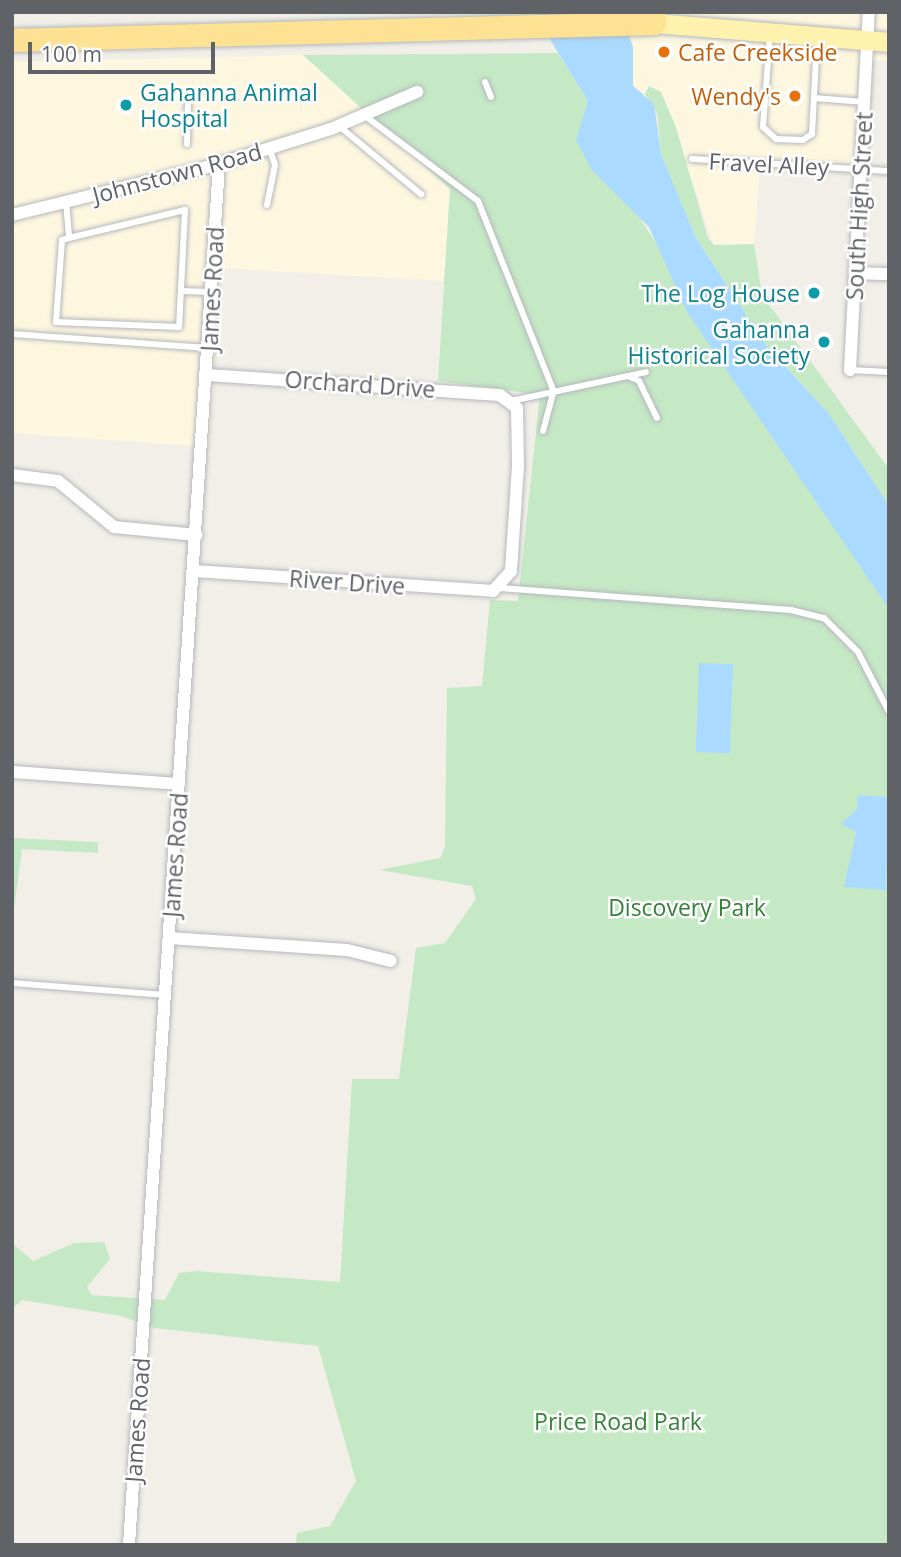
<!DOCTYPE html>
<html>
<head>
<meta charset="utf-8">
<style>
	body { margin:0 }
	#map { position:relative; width:901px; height:1557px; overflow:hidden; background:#f1efe8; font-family:"Open Sans",sans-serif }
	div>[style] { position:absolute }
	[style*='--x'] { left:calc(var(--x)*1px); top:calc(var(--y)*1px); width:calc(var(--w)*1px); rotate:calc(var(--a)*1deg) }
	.commercial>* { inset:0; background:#fef7e0 }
	.green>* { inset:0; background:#c5e8c5 }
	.water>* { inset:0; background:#aadaff; transform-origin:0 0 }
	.roads { filter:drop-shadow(0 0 2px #b5b8bc) drop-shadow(0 0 2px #b5b8bc) }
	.lane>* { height:6px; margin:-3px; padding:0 3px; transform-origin:3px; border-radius:3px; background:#fff }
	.street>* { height:12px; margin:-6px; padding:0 6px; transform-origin:6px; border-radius:6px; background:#fff }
	.primary>* { height:19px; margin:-9.5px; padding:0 9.5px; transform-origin:9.5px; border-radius:9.5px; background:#fff2af }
	.highway>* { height:23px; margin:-11.5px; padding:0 11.5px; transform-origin:11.5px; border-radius:11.5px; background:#fde293 }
	.dots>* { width:19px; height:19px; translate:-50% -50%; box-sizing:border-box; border:4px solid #fff; border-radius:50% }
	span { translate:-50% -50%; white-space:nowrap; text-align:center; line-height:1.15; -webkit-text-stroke:5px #fff; paint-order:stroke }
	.food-label { font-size:23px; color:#c56008 }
	.left { translate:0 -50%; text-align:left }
	.right { translate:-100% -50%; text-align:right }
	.culture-label { font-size:23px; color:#0d838f }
	.street-label { font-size:23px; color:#5f6368 }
	.park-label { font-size:23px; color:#348238 }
	.frame { position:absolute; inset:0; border:14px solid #5f6368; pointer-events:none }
	.scale { position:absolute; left:28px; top:42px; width:187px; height:32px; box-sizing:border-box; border:4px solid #5f6368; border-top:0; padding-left:9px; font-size:21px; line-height:24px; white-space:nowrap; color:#5f6368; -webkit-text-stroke:5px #fff; paint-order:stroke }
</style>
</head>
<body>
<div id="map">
	<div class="commercial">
		<div style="clip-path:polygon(622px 12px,889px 12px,889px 61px,873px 60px,865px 173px,760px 168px,754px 244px,714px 245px,661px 92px,649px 86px,645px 94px,633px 86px,633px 47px)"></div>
		<div style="clip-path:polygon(303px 55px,450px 189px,444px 281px,221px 268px,209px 447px,12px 433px,12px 62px)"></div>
	</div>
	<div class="green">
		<div style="clip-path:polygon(558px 53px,588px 101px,640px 218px,889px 609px,889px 1545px,296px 1545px,297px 1533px,330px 1526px,356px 1481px,318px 1346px,154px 1328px,121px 1316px,22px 1300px,12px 1309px,12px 1243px,33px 1261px,74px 1243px,104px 1242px,110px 1259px,87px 1287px,92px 1295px,165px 1300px,179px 1273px,197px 1271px,340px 1282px,352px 1079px,399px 1079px,416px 948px,445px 943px,476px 899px,472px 886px,379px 870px,440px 858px,445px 847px,447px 688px,482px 686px,490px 600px,518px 601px,540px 395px,438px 381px,450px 189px,303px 55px)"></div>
		<div style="clip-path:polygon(649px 86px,661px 92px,676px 127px,708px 238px,714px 245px,754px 244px,762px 295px,889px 469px,889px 506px,829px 414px,768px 348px,696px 238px,661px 154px,657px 113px,645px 94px)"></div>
		<div style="clip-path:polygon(12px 838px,98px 842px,98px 853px,22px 849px,12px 924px)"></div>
	</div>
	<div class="water">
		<div style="clip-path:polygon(533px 12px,622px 15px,633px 47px,633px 86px,654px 104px,661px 154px,696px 238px,768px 348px,829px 414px,889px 506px,889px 609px,687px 312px,649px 227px,592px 170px,576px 140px,588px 101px)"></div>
		<div style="left:699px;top:663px;width:34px;height:89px;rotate:2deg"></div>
		<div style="clip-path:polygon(858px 795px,889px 797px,886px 890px,844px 887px,856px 832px,841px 824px,857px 809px)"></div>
	</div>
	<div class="roads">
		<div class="lane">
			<div style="--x:770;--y:35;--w:92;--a:94.4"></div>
			<div style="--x:763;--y:127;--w:18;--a:43"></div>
			<div style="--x:776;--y:139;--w:27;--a:2"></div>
			<div style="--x:803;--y:140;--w:11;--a:-34"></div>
			<div style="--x:812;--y:134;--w:94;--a:-87"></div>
			<div style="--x:485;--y:82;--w:16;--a:68"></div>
			<div style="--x:814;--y:98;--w:51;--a:4.5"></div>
			<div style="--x:364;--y:115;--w:143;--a:37"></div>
			<div style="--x:478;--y:201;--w:206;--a:68.3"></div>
			<div style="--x:339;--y:126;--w:107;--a:39.7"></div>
			<div style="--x:187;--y:144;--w:43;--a:-88.7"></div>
			<div style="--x:692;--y:159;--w:197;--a:3.5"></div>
			<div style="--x:66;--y:202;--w:36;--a:85"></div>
			<div style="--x:69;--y:238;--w:119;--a:-13.6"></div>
			<div style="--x:185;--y:210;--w:117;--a:92.9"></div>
			<div style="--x:179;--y:327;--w:123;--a:-177.7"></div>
			<div style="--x:56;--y:322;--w:82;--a:-85.8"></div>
			<div style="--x:62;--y:240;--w:7;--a:-16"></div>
			<div style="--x:267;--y:205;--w:41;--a:-78.7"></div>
			<div style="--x:275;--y:165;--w:18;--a:-109"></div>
			<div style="--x:181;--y:291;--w:29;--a:2"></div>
			<div style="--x:12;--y:334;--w:196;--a:4.1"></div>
			<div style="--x:850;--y:370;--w:39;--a:3"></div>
			<div style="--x:628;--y:376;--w:12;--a:24"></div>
			<div style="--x:639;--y:381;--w:41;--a:64.1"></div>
			<div style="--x:511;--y:401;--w:138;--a:-12.1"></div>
			<div style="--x:543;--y:431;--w:39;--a:-75"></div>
			<div style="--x:500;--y:588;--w:292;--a:4.3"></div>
			<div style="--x:791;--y:610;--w:34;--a:14"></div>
			<div style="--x:824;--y:618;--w:48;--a:45"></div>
			<div style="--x:858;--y:652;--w:68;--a:62.7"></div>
			<div style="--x:12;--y:983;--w:154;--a:4.5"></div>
		</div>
		<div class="street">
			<div style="--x:12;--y:215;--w:213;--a:-13.8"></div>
			<div style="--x:219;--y:164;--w:117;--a:-17.4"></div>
			<div style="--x:331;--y:129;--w:94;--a:-23.3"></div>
			<div style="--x:855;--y:273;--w:34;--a:2"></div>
			<div style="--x:850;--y:370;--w:359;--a:-87"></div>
			<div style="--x:12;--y:475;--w:46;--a:7.4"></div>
			<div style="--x:58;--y:481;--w:72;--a:39.4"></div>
			<div style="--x:114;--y:527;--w:83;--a:5.5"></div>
			<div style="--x:194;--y:571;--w:300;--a:3.8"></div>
			<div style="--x:493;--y:591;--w:27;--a:-48"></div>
			<div style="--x:511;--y:571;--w:106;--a:-86.2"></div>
			<div style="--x:518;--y:465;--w:57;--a:-91"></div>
			<div style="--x:517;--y:408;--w:21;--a:-143"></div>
			<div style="--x:500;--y:395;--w:294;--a:-176.1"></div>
			<div style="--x:12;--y:772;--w:167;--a:4.1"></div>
			<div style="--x:169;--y:938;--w:178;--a:3.9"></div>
			<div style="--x:347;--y:950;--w:45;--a:14"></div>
			<div style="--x:129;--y:1545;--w:1384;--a:-86.27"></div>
		</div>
		<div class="primary">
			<div style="--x:654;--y:23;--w:236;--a:4.6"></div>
		</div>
		<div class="highway">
			<div style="--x:12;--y:40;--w:642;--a:-1.52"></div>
			<div style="--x:654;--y:23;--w:11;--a:-90"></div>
		</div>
	</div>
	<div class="dots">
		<div style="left:664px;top:52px;background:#e8710a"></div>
		<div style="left:795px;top:96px;background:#e8710a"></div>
		<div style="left:126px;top:105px;background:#0f9aa8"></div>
		<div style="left:814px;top:293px;background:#0f9aa8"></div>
		<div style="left:824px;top:342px;background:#0f9aa8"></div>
	</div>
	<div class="food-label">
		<span class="left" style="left:678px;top:52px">Cafe Creekside</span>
		<span class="right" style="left:781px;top:96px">Wendy's</span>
	</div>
	<div class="culture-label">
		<span class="left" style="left:140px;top:105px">Gahanna Animal<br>Hospital</span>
		<span class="right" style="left:800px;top:293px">The Log House</span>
		<span class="right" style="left:810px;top:342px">Gahanna<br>Historical Society</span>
	</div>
	<div class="street-label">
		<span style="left:769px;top:164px;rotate:3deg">Fravel Alley</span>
		<span style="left:177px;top:173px;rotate:-15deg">Johnstown Road</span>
		<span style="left:859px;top:206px;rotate:-87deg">South High Street</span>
		<span style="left:212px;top:289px;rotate:-87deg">James Road</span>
		<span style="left:360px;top:384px;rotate:4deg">Orchard Drive</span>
		<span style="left:347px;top:582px;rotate:4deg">River Drive</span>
		<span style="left:175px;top:855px;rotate:-86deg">James Road</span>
		<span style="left:137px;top:1420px;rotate:-86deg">James Road</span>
	</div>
	<div class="park-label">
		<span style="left:687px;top:907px">Discovery Park</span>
		<span style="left:618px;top:1421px">Price Road Park</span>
	</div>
	<div class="frame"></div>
	<div class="scale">100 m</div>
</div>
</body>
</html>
